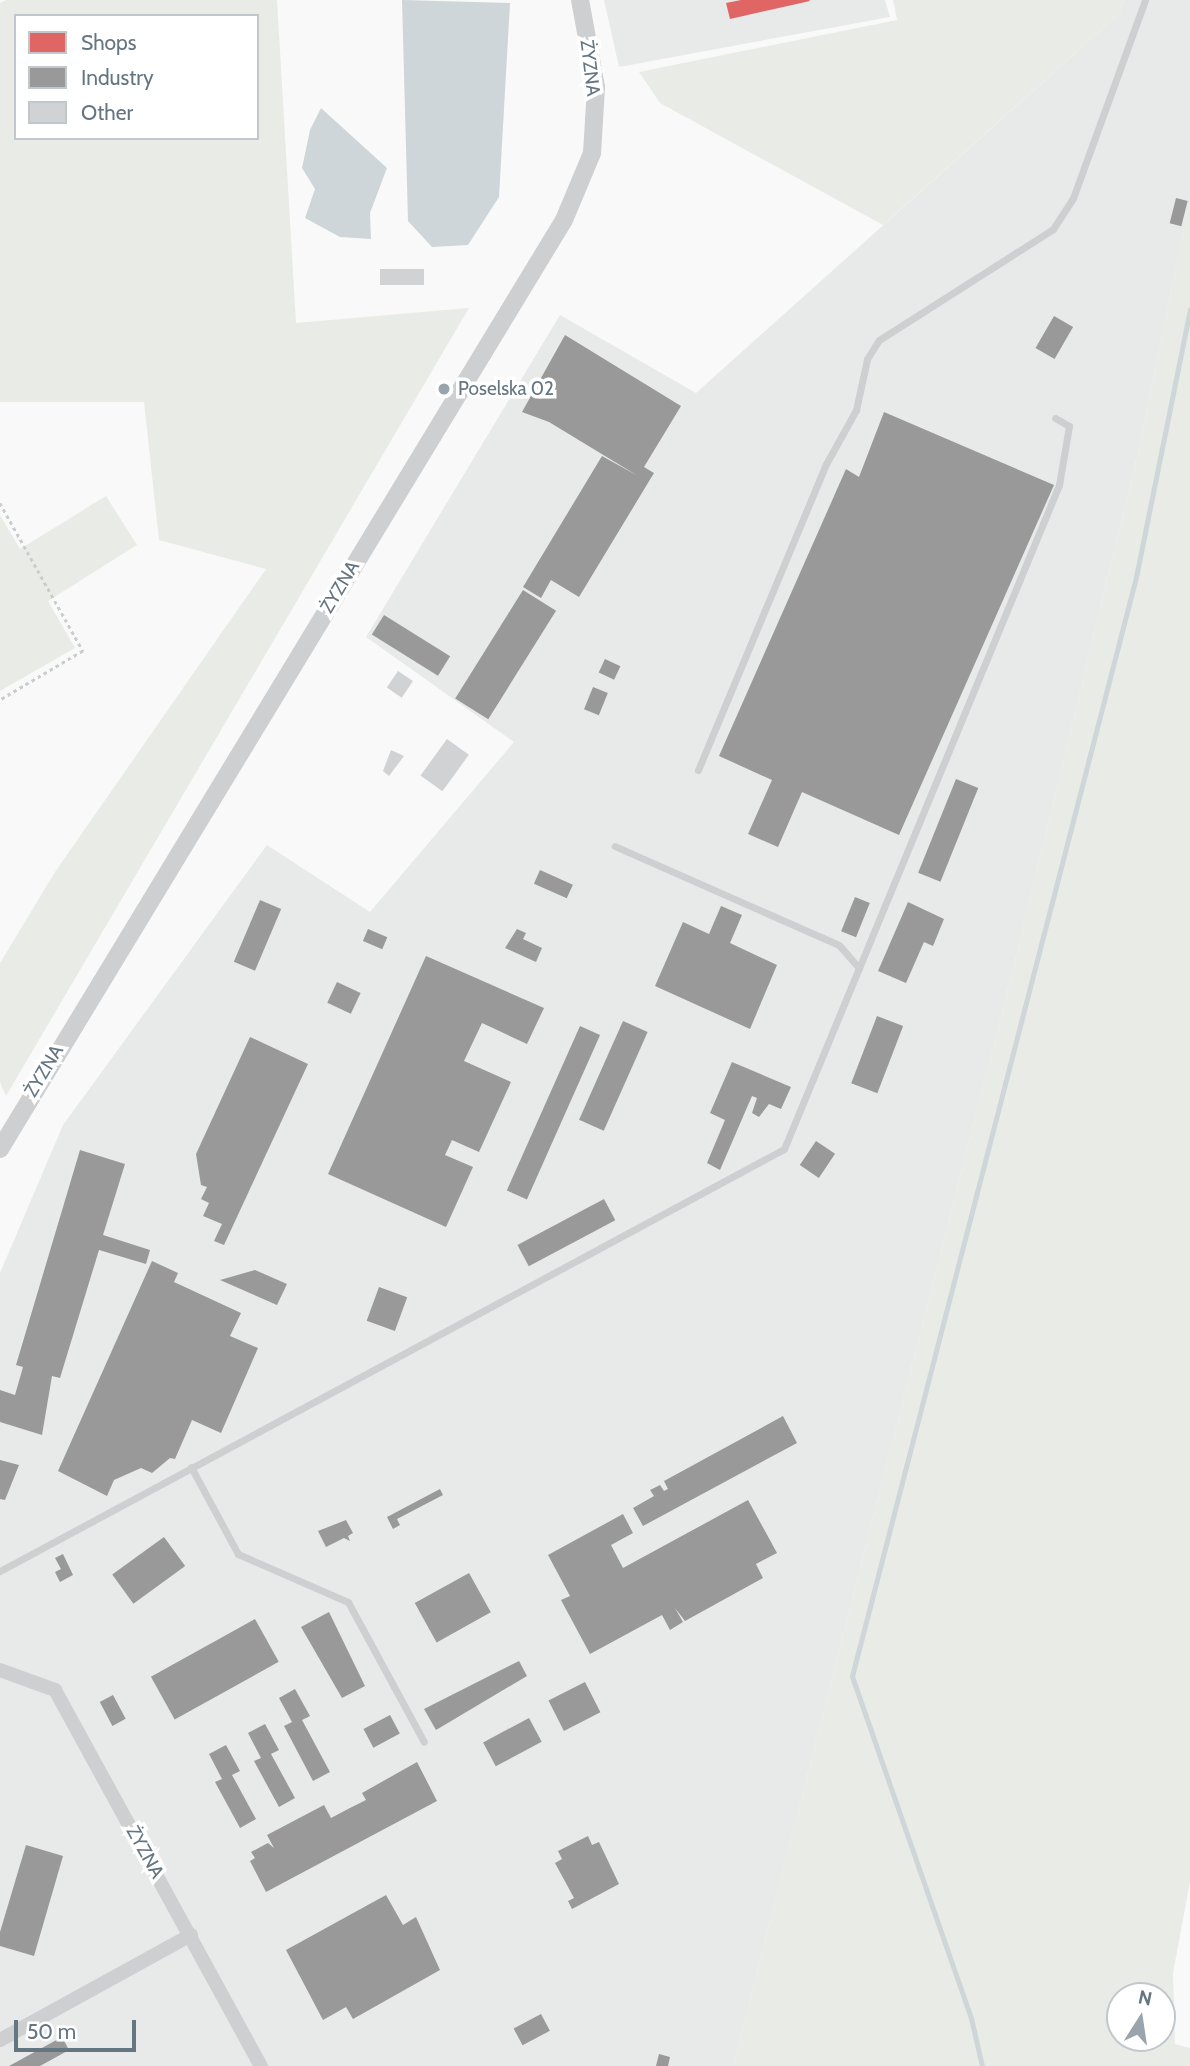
<!DOCTYPE html>
<html>
<head>
<meta charset="utf-8">
<style>
	body { margin:0 }
	#map { position:relative; width:1190px; height:2066px; overflow:hidden; background:#f9f9f9; font-family:Cabin,sans-serif }
	div>[style] { position:absolute }
	[style*='--x'] { left:calc(var(--x)*1px); top:calc(var(--y)*1px); width:calc(var(--w)*1px); rotate:calc(var(--a)*1deg) }
	.built>* { inset:0; background:#e8e9e9 }
	.green>* { inset:0; background:#e8ebe6 }
	.water>* { inset:0; background:#ced6d9 }
	.shops>* { inset:0; background:#e06666 }
	.industry>* { inset:0; background:#999; transform-origin:0 0 }
	.stream>* { height:5px; margin:-2.5px; padding:0 2.5px; transform-origin:2.5px; border-radius:2.5px; background:#ced6d9 }
	.building>* { inset:0; background:#d0d2d3; transform-origin:0 0 }
	.path>* { height:2.5px; margin-top:-1.25px; transform-origin:0; background:repeating-linear-gradient(90deg,#cbcccd 0 3.5px,transparent 0 7px) }
	.service>* { height:7px; margin:-3.5px; padding:0 3.5px; transform-origin:3.5px; border-radius:3.5px; background:#cecfd0 }
	.minor>* { height:14px; margin:-7px; padding:0 7px; transform-origin:7px; border-radius:7px; background:#cecfd0 }
	.tertiary>* { height:18px; margin:-9px; padding:0 9px; transform-origin:9px; border-radius:9px; background:#cecfd0 }
	.dots>* { width:19px; height:19px; translate:-50% -50%; box-sizing:border-box; border:4px solid #fff; border-radius:50% }
	span { translate:-50% -50%; white-space:nowrap; text-align:center; line-height:1.15; -webkit-text-stroke:7px #fff; paint-order:stroke }
	.street-label { font-size:19px; color:#657683 }
	.poi-label { font-size:19px; color:#657683 }
	.left { translate:0 -50%; text-align:left }
	.legend { position:absolute; left:14px; top:14px; width:245px; height:126px; box-sizing:border-box; background:#fff; border:2px solid #c1c8cd; margin:0; padding:9px 12px; list-style:none; font-size:21px; color:#657683 }
	.legend li { display:flex; align-items:center; gap:14px; height:35px }
	.legend b { width:35px; border:2px solid #c1c8cd }
	.north { position:absolute; left:1106px; top:1982px; width:70px; height:70px; box-sizing:border-box; background:#fff; border:2px solid #c1c8cd; border-radius:50%; rotate:12deg; font-size:19px; font-weight:700; line-height:28px; text-align:center; color:#657683 }
	.north::after { content:''; display:block; margin:auto; width:24px; height:32px; background:#99a4ac; clip-path:polygon(50% 0,100% 100%,50% 72%,0 100%) }
	.scale { position:absolute; left:14px; top:2020px; width:122px; height:32px; box-sizing:border-box; border:4px solid #657683; border-top:0; padding-left:9px; font-size:21px; line-height:24px; white-space:nowrap; color:#657683; -webkit-text-stroke:5px #fff; paint-order:stroke }
</style>
</head>
<body>
<div id="map">
	<div class="built">
		<div style="clip-path:polygon(604px 0,885px 0,890px 17px,619px 67px)"></div>
		<div style="clip-path:polygon(1124px 0,1190px 0,1190px 198px,1139px 448px,1009px 985px,733px 2066px,0 2066px,0 1273px,63px 1125px,267px 845px,370px 912px,514px 742px,366px 637px,560px 315px,696px 393px,1120px 13px)"></div>
	</div>
	<div class="green">
		<div style="clip-path:polygon(evenodd,6px 0,277px 0,296px 323px,469px 308px,6px 1096px,0 1082px,0 963px,55px 872px,266px 569px,159px 540px,144px 402px,0 402px,0 3px,6px 0,16px 16px,257px 16px,257px 138px,16px 138px,16px 16px)"></div>
		<div style="clip-path:polygon(893px 0,1124px 0,1120px 13px,883px 225px,660px 103px,639px 72px,897px 20px)"></div>
		<div style="clip-path:polygon(evenodd,1190px 198px,1190px 1882px,1173px 1973px,1175px 2044px,1190px 2048px,1190px 2066px,733px 2066px,1009px 985px,1139px 448px,1190px 198px,1162px 1996px,1162px 2038px,1120px 2038px,1120px 1996px,1162px 1996px)"></div>
		<div style="clip-path:polygon(106px 496px,137px 545px,48px 601px,75px 648px,0 691px,0 515px,20px 549px)"></div>
	</div>
	<div class="water">
		<div style="clip-path:polygon(402px 0,510px 3px,499px 197px,468px 245px,432px 247px,408px 221px)"></div>
		<div style="clip-path:polygon(321px 108px,387px 168px,370px 213px,371px 239px,340px 237px,305px 218px,315px 189px,302px 168px,310px 130px)"></div>
	</div>
	<div class="shops">
		<div style="clip-path:polygon(741px 0,809px 0,810px 1px,730px 19px,726px 3px)"></div>
	</div>
	<div class="industry">
		<div style="left:1176px;top:198px;width:12px;height:26px;rotate:14deg"></div>
		<div style="left:1054px;top:316px;width:22px;height:37px;rotate:30deg"></div>
		<div style="clip-path:polygon(565px 335px,681px 406px,644px 467px,654px 473px,579px 597px,551px 580px,541px 598px,523px 587px,602px 456px,638px 476px,549px 422px,522px 412px)"></div>
		<div style="clip-path:polygon(884px 412px,1054px 485px,899px 835px,802px 792px,778px 847px,748px 834px,772px 780px,719px 756px,846px 469px,859px 477px)"></div>
		<div style="left:523px;top:590px;width:39px;height:128px;rotate:32deg"></div>
		<div style="left:384px;top:615px;width:78px;height:23px;rotate:32deg"></div>
		<div style="left:605px;top:659px;width:17px;height:15px;rotate:25deg"></div>
		<div style="left:593px;top:687px;width:16px;height:24px;rotate:22deg"></div>
		<div style="left:956px;top:779px;width:24px;height:101px;rotate:22deg"></div>
		<div style="left:540px;top:870px;width:36px;height:15px;rotate:24deg"></div>
		<div style="left:855px;top:897px;width:16px;height:37px;rotate:22deg"></div>
		<div style="left:260px;top:900px;width:23px;height:67px;rotate:23deg"></div>
		<div style="clip-path:polygon(908px 902px,944px 919px,933px 946px,924px 942px,906px 983px,878px 971px)"></div>
		<div style="clip-path:polygon(721px 906px,742px 915px,730px 943px,777px 965px,750px 1029px,655px 986px,683px 922px,709px 934px)"></div>
		<div style="left:368px;top:929px;width:21px;height:13px;rotate:23deg"></div>
		<div style="clip-path:polygon(517px 929px,526px 933px,523px 939px,542px 948px,536px 962px,505px 948px)"></div>
		<div style="clip-path:polygon(426px 956px,544px 1008px,527px 1044px,482px 1023px,464px 1061px,511px 1082px,479px 1152px,452px 1140px,445px 1155px,473px 1167px,446px 1227px,328px 1174px)"></div>
		<div style="left:337px;top:982px;width:26px;height:23px;rotate:25deg"></div>
		<div style="left:877px;top:1016px;width:28px;height:72px;rotate:21deg"></div>
		<div style="left:623px;top:1021px;width:27px;height:108px;rotate:24deg"></div>
		<div style="left:580px;top:1026px;width:22px;height:180px;rotate:24deg"></div>
		<div style="clip-path:polygon(250px 1037px,308px 1064px,224px 1245px,214px 1241px,222px 1224px,203px 1216px,209px 1203px,201px 1199px,207px 1187px,201px 1185px,196px 1154px)"></div>
		<div style="clip-path:polygon(732px 1062px,791px 1087px,781px 1109px,769px 1104px,759px 1117px,752px 1113px,757px 1098px,752px 1096px,720px 1170px,707px 1163px,725px 1120px,710px 1113px)"></div>
		<div style="left:816px;top:1141px;width:23px;height:29px;rotate:34deg"></div>
		<div style="clip-path:polygon(80px 1150px,125px 1164px,103px 1235px,150px 1250px,146px 1264px,99px 1250px,60px 1378px,52px 1376px,42px 1435px,0 1422px,0 1390px,15px 1395px,23px 1367px,16px 1365px)"></div>
		<div style="left:604px;top:1199px;width:24px;height:98px;rotate:62deg"></div>
		<div style="clip-path:polygon(152px 1261px,178px 1273px,174px 1282px,241px 1313px,230px 1336px,258px 1348px,221px 1433px,192px 1420px,175px 1459px,170px 1458px,152px 1473px,141px 1468px,114px 1480px,107px 1496px,58px 1471px)"></div>
		<div style="clip-path:polygon(255px 1270px,287px 1284px,277px 1305px,220px 1280px)"></div>
		<div style="left:379px;top:1287px;width:30px;height:36px;rotate:20deg"></div>
		<div style="clip-path:polygon(783px 1416px,797px 1443px,643px 1526px,633px 1508px,654px 1496px,650px 1490px,660px 1485px,664px 1491px,668px 1489px,664px 1481px)"></div>
		<div style="clip-path:polygon(0 1460px,19px 1465px,5px 1500px,0 1499px)"></div>
		<div style="clip-path:polygon(440px 1489px,443px 1495px,397px 1519px,400px 1525px,393px 1529px,387px 1517px)"></div>
		<div style="clip-path:polygon(748px 1500px,777px 1553px,756px 1564px,763px 1578px,685px 1621px,675px 1608px,683px 1622px,670px 1630px,662px 1615px,590px 1654px,561px 1600px,570px 1596px,548px 1555px,623px 1514px,633px 1533px,611px 1545px,623px 1568px)"></div>
		<div style="clip-path:polygon(346px 1520px,353px 1533px,348px 1536px,350px 1541px,344px 1538px,326px 1547px,318px 1531px)"></div>
		<div style="left:164px;top:1537px;width:36px;height:64px;rotate:54deg"></div>
		<div style="clip-path:polygon(63px 1554px,73px 1575px,60px 1582px,55px 1572px,61px 1569px,55px 1558px)"></div>
		<div style="left:469px;top:1573px;width:45px;height:62px;rotate:61deg"></div>
		<div style="clip-path:polygon(329px 1612px,365px 1686px,342px 1698px,301px 1627px)"></div>
		<div style="left:255px;top:1619px;width:49px;height:119px;rotate:61deg"></div>
		<div style="clip-path:polygon(519px 1661px,527px 1676px,436px 1730px,424px 1709px)"></div>
		<div style="left:585px;top:1682px;width:34px;height:41px;rotate:63deg"></div>
		<div style="clip-path:polygon(295px 1689px,310px 1716px,302px 1720px,330px 1772px,313px 1781px,284px 1726px,292px 1722px,279px 1698px)"></div>
		<div style="left:113px;top:1695px;width:27px;height:15px;rotate:62deg"></div>
		<div style="left:390px;top:1715px;width:21px;height:30px;rotate:62deg"></div>
		<div style="left:529px;top:1718px;width:27px;height:52px;rotate:62deg"></div>
		<div style="clip-path:polygon(265px 1724px,279px 1750px,271px 1754px,295px 1798px,279px 1807px,254px 1761px,261px 1758px,248px 1733px)"></div>
		<div style="clip-path:polygon(226px 1745px,240px 1771px,232px 1775px,256px 1819px,240px 1828px,215px 1782px,222px 1779px,209px 1754px)"></div>
		<div style="clip-path:polygon(417px 1762px,437px 1801px,266px 1892px,250px 1861px,255px 1858px,251px 1852px,268px 1843px,274px 1848px,267px 1835px,324px 1805px,331px 1818px,350px 1808px,366px 1800px,362px 1793px)"></div>
		<div style="clip-path:polygon(588px 1836px,592px 1845px,599px 1842px,619px 1884px,572px 1909px,568px 1901px,574px 1898px,555px 1863px,562px 1859px,558px 1851px)"></div>
		<div style="clip-path:polygon(26px 1845px,63px 1856px,34px 1956px,0 1946px,0 1932px)"></div>
		<div style="clip-path:polygon(386px 1895px,403px 1925px,416px 1917px,440px 1970px,353px 2019px,346px 2007px,323px 2020px,286px 1950px)"></div>
		<div style="left:541px;top:2014px;width:19px;height:31px;rotate:62deg"></div>
		<div style="clip-path:polygon(62px 2037px,69px 2050px,40px 2066px,9px 2066px)"></div>
		<div style="clip-path:polygon(659px 2054px,670px 2057px,668px 2066px,656px 2066px)"></div>
	</div>
	<div class="stream">
		<div style="--x:982;--y:2066;--w:49;--a:-102.9"></div>
		<div style="--x:971;--y:2018;--w:362;--a:-109.2"></div>
		<div style="--x:852;--y:1676;--w:1135;--a:-75.51"></div>
		<div style="--x:1136;--y:577;--w:273;--a:-78.6"></div>
	</div>
	<div class="building">
		<div style="left:424px;top:269px;width:16px;height:44px;rotate:90deg"></div>
		<div style="left:398px;top:671px;width:18px;height:20px;rotate:34deg"></div>
		<div style="left:447px;top:739px;width:27px;height:45px;rotate:36deg"></div>
		<div style="clip-path:polygon(391px 750px,404px 756px,389px 776px,383px 771px)"></div>
	</div>
	<div class="path">
		<div style="--x:0;--y:503;--w:170;--a:60.7"></div>
		<div style="--x:83;--y:651;--w:96;--a:149.4"></div>
	</div>
	<div class="service">
		<div style="--x:698;--y:770;--w:332;--a:-67.3"></div>
		<div style="--x:826;--y:464;--w:62;--a:-60.9"></div>
		<div style="--x:856;--y:410;--w:52;--a:-77.8"></div>
		<div style="--x:867;--y:359;--w:22;--a:-58"></div>
		<div style="--x:879;--y:340;--w:206;--a:-32.5"></div>
		<div style="--x:1053;--y:229;--w:37;--a:-57"></div>
		<div style="--x:1073;--y:198;--w:211;--a:-70"></div>
		<div style="--x:859;--y:968;--w:523;--a:-67.51"></div>
		<div style="--x:1059;--y:485;--w:60;--a:-80.4"></div>
		<div style="--x:1069;--y:426;--w:16;--a:-150"></div>
		<div style="--x:191;--y:1467;--w:99;--a:61.6"></div>
		<div style="--x:238;--y:1554;--w:120;--a:23.6"></div>
		<div style="--x:348;--y:1602;--w:159;--a:61.5"></div>
		<div style="--x:0;--y:1571;--w:890;--a:-28.29"></div>
		<div style="--x:784;--y:1149;--w:196;--a:-67.5"></div>
		<div style="--x:859;--y:968;--w:30;--a:-131"></div>
		<div style="--x:839;--y:945;--w:245;--a:-156.2"></div>
	</div>
	<div class="minor">
		<div style="--x:0;--y:1670;--w:59;--a:20"></div>
		<div style="--x:55;--y:1690;--w:429;--a:61.3"></div>
		<div style="--x:0;--y:2040;--w:218;--a:-28.8"></div>
	</div>
	<div class="tertiary">
		<div style="--x:0;--y:1149;--w:1087;--a:-58.74"></div>
		<div style="--x:564;--y:220;--w:73;--a:-67.3"></div>
		<div style="--x:592;--y:153;--w:66;--a:-86.5"></div>
		<div style="--x:596;--y:87;--w:88;--a:-100.4"></div>
	</div>
	<div class="dots">
		<div style="left:444px;top:389px;background:#99a4ac"></div>
	</div>
	<div class="street-label">
		<span style="left:590px;top:68px;rotate:83deg">ŻYZNA</span>
		<span style="left:340px;top:587px;rotate:-59deg">ŻYZNA</span>
		<span style="left:44px;top:1071px;rotate:-59deg">ŻYZNA</span>
		<span style="left:145px;top:1852px;rotate:61deg">ŻYZNA</span>
	</div>
	<div class="poi-label">
		<span class="left" style="left:458px;top:389px">Poselska 02</span>
	</div>
	<ul class="legend">
	<li><b style="height:19px;background:#e06666"></b>Shops</li>
	<li><b style="height:19px;background:#999"></b>Industry</li>
	<li><b style="height:19px;background:#d0d2d3"></b>Other</li>
	</ul>
	<div class="north">N</div>
	<div class="scale">50 m</div>
</div>
</body>
</html>
